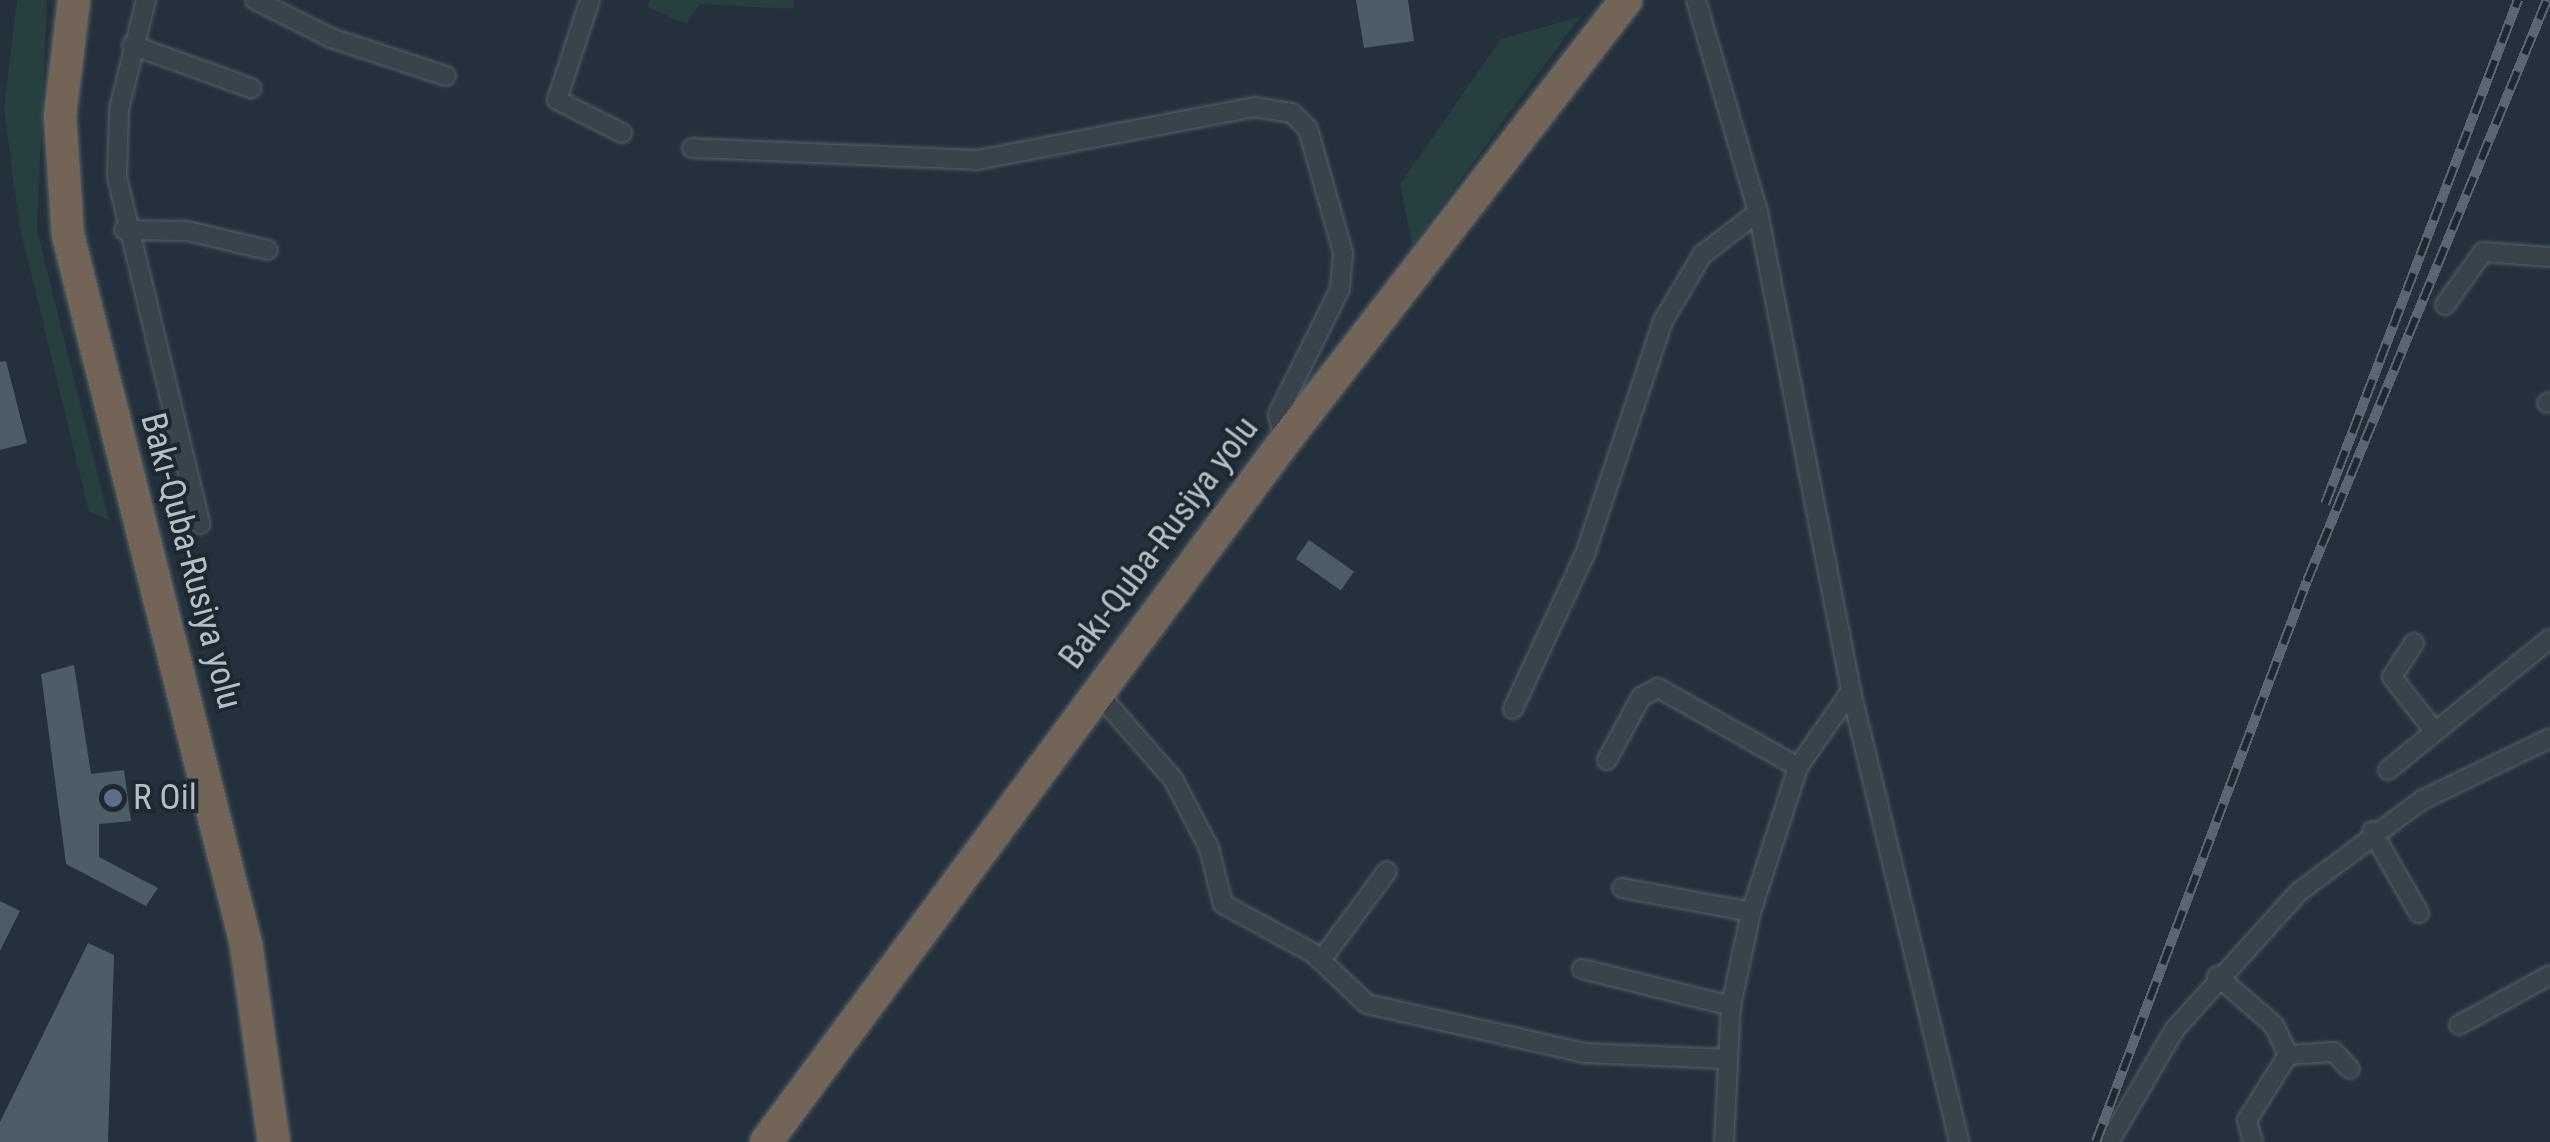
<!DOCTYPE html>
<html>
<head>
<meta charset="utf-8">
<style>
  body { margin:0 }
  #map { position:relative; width:2550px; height:1142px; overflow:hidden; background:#24313c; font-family:"Roboto Condensed",sans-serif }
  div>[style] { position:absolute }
  .green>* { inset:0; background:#273f3e }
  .building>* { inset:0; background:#4e5c67; transform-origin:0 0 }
  .roads { filter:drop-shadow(0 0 2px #56616a) drop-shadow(0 0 2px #56616a) }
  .street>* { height:18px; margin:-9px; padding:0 9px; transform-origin:9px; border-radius:9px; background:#38434c }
  .highway>* { height:32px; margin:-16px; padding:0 16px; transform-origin:16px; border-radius:16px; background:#726456 }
  .rail>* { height:10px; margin-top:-5px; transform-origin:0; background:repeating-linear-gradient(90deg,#1d2831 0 19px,#5a6773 0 38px); box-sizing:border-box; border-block:2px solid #5a6773 }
  .dots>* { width:28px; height:28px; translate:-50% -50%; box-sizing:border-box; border:5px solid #1d2831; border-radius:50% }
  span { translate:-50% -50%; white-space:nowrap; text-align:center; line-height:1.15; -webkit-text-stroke:8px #1d2831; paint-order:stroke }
  .street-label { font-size:35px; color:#b4bec7 }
  .poi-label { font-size:35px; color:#b4bec7 }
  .left { translate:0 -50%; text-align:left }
</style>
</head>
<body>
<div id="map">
  <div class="green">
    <i style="clip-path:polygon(17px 0,47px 0,37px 230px,109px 520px,89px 512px,19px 224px,4px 108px)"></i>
    <i style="clip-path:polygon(650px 0,794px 0,793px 9px,700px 4px,686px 24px,647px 7px)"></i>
    <i style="clip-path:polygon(1580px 17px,1412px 246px,1400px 184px,1501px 39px)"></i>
  </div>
  <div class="building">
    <i style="clip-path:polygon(1356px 0,1408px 0,1414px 41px,1364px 48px)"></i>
    <i style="clip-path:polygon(6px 361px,27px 443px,0 450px,0 362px)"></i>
    <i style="left:1309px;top:540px;width:55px;height:23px;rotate:35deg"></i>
    <i style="clip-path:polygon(74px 665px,91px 774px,124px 770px,131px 821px,99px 824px,99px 857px,158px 888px,146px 906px,66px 864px,41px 674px)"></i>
    <i style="clip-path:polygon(0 901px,20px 911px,0 951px)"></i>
    <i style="clip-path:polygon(88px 943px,114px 955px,108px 1142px,0 1142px,0 1122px)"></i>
  </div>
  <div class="roads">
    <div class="street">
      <i style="left:146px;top:0;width:112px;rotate:103.9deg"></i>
      <i style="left:119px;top:109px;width:68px;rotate:91.7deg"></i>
      <i style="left:117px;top:177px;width:357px;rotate:76.5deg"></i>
      <i style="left:255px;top:0;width:85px;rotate:26.6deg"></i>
      <i style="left:331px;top:38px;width:121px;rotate:18.3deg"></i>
      <i style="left:590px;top:0;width:105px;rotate:108.3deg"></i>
      <i style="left:557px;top:100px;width:73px;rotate:26.9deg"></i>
      <i style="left:1696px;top:0;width:221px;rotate:73.7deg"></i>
      <i style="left:1758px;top:212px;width:488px;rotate:79deg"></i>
      <i style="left:1851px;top:691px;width:464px;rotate:76.5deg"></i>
      <i style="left:132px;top:45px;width:127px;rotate:19.9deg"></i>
      <i style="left:692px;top:148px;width:285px;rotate:2.4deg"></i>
      <i style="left:977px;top:160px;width:282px;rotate:-10.8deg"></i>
      <i style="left:1254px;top:107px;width:38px;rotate:9deg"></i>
      <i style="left:1292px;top:113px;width:23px;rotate:45deg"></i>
      <i style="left:1308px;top:129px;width:129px;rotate:74.2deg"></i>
      <i style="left:1343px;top:253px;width:36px;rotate:95deg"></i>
      <i style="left:1340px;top:289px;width:140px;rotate:116.4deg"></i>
      <i style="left:1278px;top:414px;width:28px;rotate:77deg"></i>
      <i style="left:124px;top:230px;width:64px;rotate:0.9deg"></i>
      <i style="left:188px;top:231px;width:82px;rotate:13.4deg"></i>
      <i style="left:2445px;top:305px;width:65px;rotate:-54.4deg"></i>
      <i style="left:2483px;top:252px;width:67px;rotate:4.3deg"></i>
      <i style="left:2547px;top:403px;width:3px;rotate:-18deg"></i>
      <i style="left:2414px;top:643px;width:40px;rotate:122.9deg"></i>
      <i style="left:2392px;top:677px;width:63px;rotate:52deg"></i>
      <i style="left:1097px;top:692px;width:116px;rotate:48.9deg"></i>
      <i style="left:1173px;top:779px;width:78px;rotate:62.4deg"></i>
      <i style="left:1209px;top:848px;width:58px;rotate:76deg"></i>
      <i style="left:1223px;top:904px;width:102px;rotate:28.6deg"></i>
      <i style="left:1313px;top:953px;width:74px;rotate:43.4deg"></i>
      <i style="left:1367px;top:1004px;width:222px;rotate:12.7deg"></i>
      <i style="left:1584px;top:1053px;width:143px;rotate:2.4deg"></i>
      <i style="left:1513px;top:709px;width:171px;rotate:-65.1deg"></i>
      <i style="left:1585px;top:554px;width:246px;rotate:-71.5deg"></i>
      <i style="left:1663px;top:321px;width:77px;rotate:-59.4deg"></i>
      <i style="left:1702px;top:255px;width:71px;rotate:-37.5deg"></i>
      <i style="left:1607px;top:760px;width:72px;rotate:-61.6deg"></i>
      <i style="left:1641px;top:697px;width:19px;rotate:-28deg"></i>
      <i style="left:1658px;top:688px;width:161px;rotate:29.4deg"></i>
      <i style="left:2388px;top:770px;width:208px;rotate:-39deg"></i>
      <i style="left:2372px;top:831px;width:95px;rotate:60.2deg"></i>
      <i style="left:1622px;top:888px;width:131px;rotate:10.5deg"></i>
      <i style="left:1322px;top:959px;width:109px;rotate:-53.5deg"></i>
      <i style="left:1582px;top:969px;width:154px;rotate:13.9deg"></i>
      <i style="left:2217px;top:976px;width:75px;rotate:40.7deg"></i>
      <i style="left:2274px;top:1025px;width:33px;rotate:65deg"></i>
      <i style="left:2288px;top:1055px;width:77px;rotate:122.2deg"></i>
      <i style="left:2247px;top:1120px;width:23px;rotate:75deg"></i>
      <i style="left:2459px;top:1025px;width:104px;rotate:-28.8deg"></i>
      <i style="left:2288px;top:1055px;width:46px;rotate:-3.7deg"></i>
      <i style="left:2334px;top:1052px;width:23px;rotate:47deg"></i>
      <i style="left:1724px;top:1142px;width:136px;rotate:-87.1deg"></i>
      <i style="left:1731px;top:1006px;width:96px;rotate:-78deg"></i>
      <i style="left:1751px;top:912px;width:152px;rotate:-72deg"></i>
      <i style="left:1798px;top:767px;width:93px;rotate:-55.1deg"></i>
      <i style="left:2109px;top:1142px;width:131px;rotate:-59.7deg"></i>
      <i style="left:2175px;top:1029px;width:185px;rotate:-47.9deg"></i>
      <i style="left:2299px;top:892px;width:154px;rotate:-36.8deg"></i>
      <i style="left:2422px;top:800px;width:142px;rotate:-25.8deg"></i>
    </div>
    <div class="highway">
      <i style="left:74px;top:0;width:117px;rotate:96.9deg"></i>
      <i style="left:60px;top:116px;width:119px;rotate:86.2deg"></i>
      <i style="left:68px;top:235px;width:731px;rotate:75.91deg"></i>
      <i style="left:246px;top:944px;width:200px;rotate:82deg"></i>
      <i style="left:766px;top:1142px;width:871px;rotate:-53.5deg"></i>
      <i style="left:1284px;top:442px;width:559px;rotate:-52.27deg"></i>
    </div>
  </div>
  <div class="rail">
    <i style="left:2325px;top:504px;width:540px;rotate:-69.05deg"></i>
    <i style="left:2096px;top:1142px;width:599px;rotate:-69.39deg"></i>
    <i style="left:2307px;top:581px;width:629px;rotate:-67.56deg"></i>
  </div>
  <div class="dots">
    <i style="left:113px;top:798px;background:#5c6f8a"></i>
  </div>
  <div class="street-label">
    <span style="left:1159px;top:543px;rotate:-53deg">Bakı-Quba-Rusiya yolu</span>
    <span style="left:191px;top:561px;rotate:75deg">Bakı-Quba-Rusiya yolu</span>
  </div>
  <div class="poi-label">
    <span class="left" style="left:133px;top:798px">R Oil</span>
  </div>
</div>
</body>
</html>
